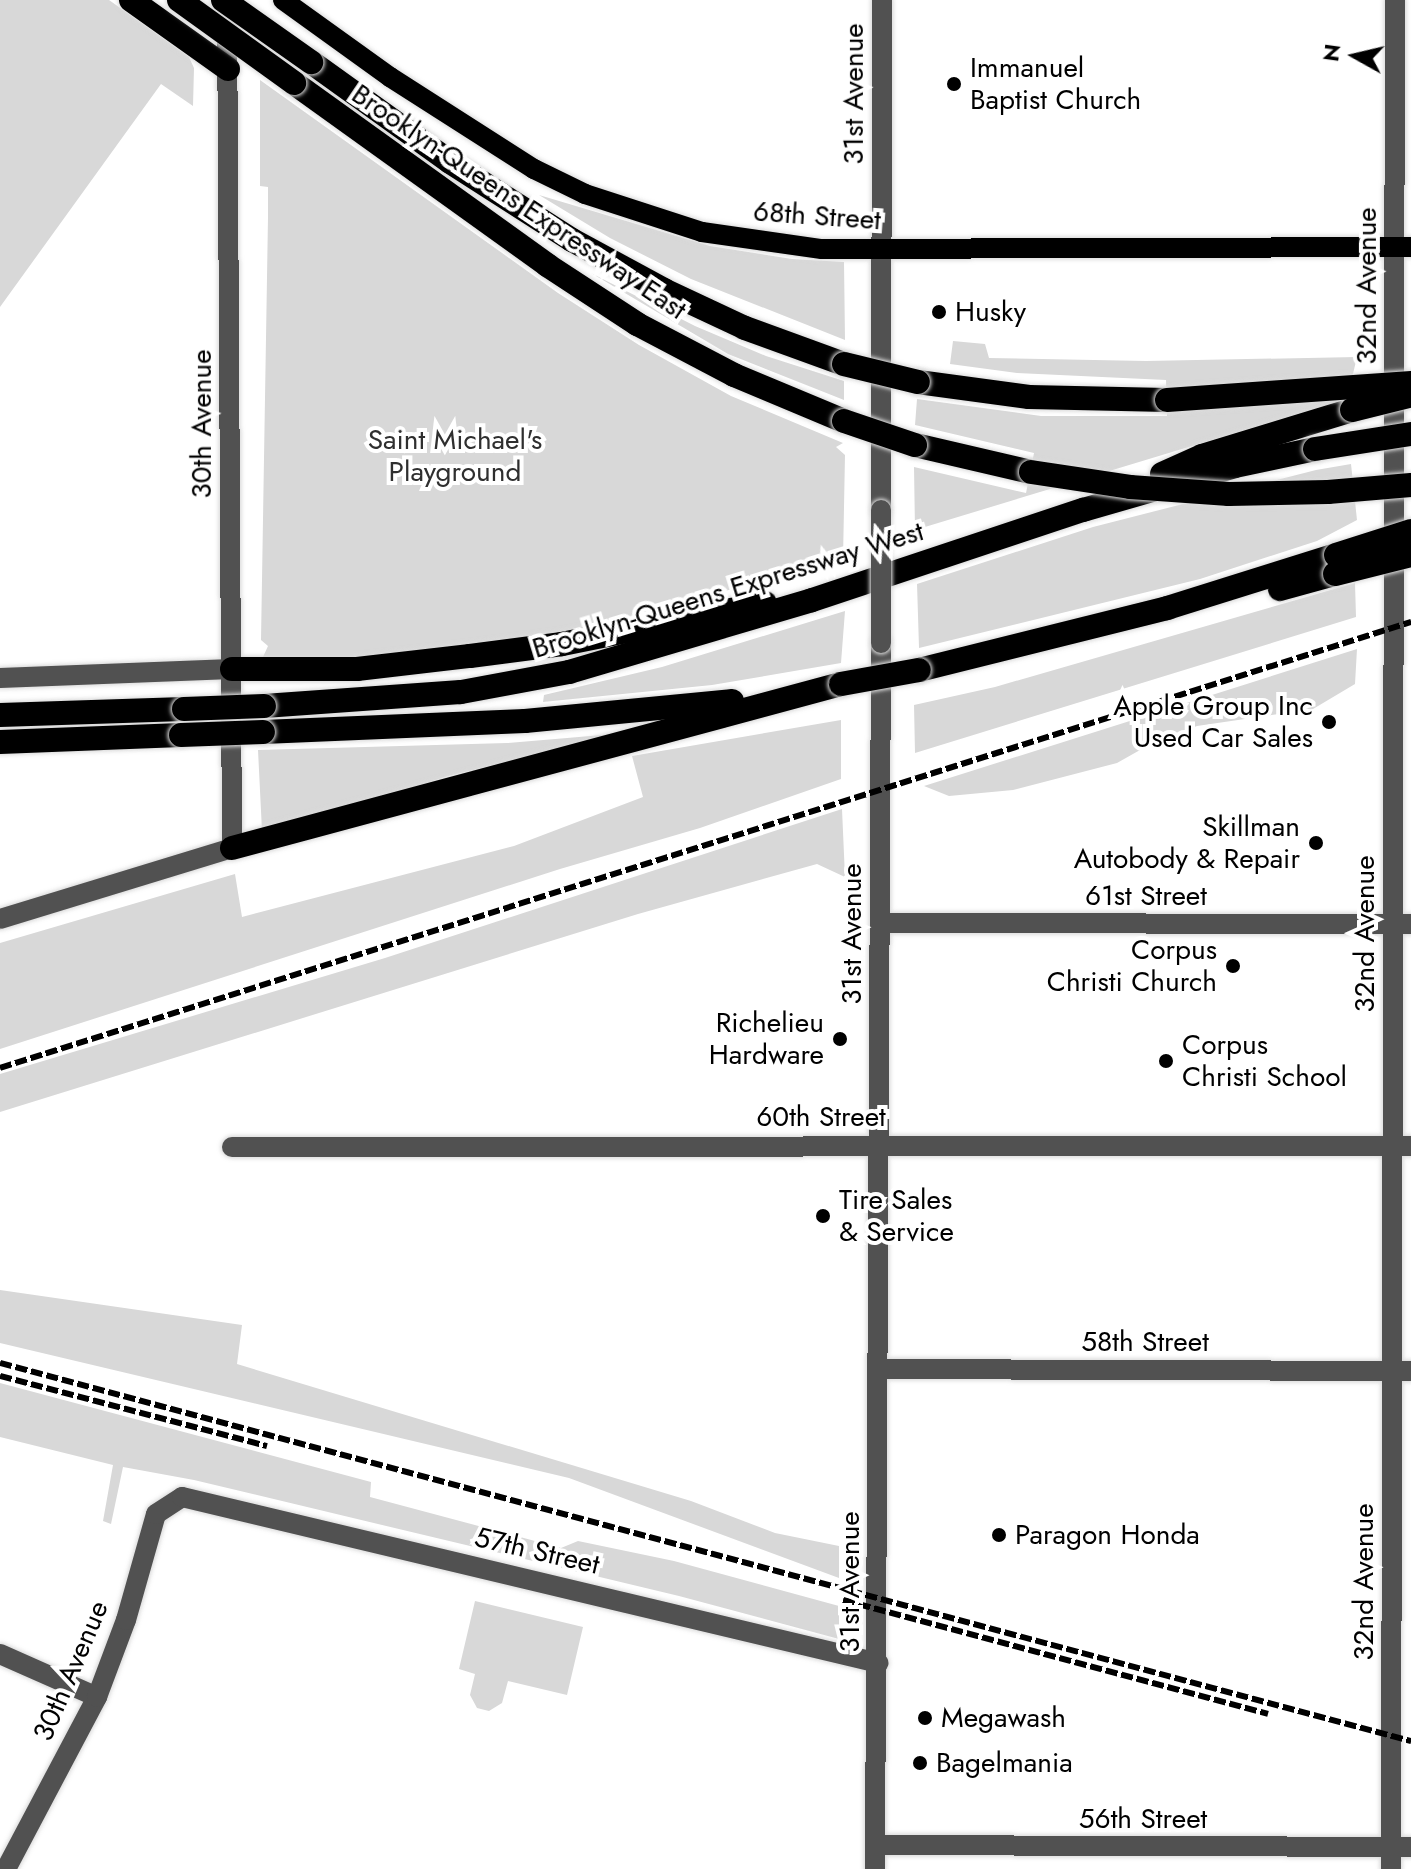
<!DOCTYPE html>
<html>
<head>
<meta charset="utf-8">
<style>
  body { margin:0 }
  #map { position:relative; width:1411px; height:1869px; overflow:hidden; background:#fff; font-family:Jost,sans-serif }
  div>[style] { position:absolute }
  .green>* { inset:0; background:#d8d8d8 }
  .roads { filter:drop-shadow(0 0 2px #dbdbdb) drop-shadow(0 0 2px #dbdbdb) }
  .minor>* { height:20px; margin:-10px; padding:0 10px; transform-origin:10px; border-radius:10px; background:#515151 }
  .major>* { height:20px; margin:-10px; padding:0 10px; transform-origin:10px; border-radius:10px; background:#000 }
  .highway>* { height:24px; margin:-12px; padding:0 12px; transform-origin:12px; border-radius:12px; background:#000 }
  .rail>* { height:6px; margin-top:-3px; transform-origin:0; background:repeating-linear-gradient(90deg,#000 0 12px,transparent 0 16px) }
  .bridges { filter:drop-shadow(0 0 2px #dbdbdb) drop-shadow(0 0 2px #dbdbdb) }
  .minor-bridge>* { height:20px; margin:-10px; padding:0 10px; transform-origin:10px; border-radius:10px; background:#515151 }
  .highway-bridge>* { height:24px; margin:-12px; padding:0 12px; transform-origin:12px; border-radius:12px; background:#000 }
  .dots>* { width:22px; height:22px; translate:-50% -50%; box-sizing:border-box; border:4px solid #fff; border-radius:50% }
  span { translate:-50% -50%; white-space:nowrap; text-align:center; line-height:1.15; -webkit-text-stroke:8px #fff; paint-order:stroke }
  .poi-label { font-size:28px; color:#000 }
  .left { translate:0 -50%; text-align:left }
  .right { translate:-100% -50%; text-align:right }
  .street-label { font-size:28px; color:#000 }
  .park-label { font-size:28px; color:#2f2f2f }
  .north { position:absolute; left:1315px; top:16px; width:80px; height:80px; -webkit-text-stroke:6px #fff; paint-order:stroke; rotate:278deg; font-size:22px; font-weight:700; line-height:32px; text-align:center; color:#000 }
  .north::after { content:''; display:block; margin:auto; width:28px; height:36px; background:#000; clip-path:polygon(50% 0,100% 100%,50% 72%,0 100%) }
</style>
</head>
<body>
<div id="map">
  <div class="green">
    <i style="clip-path:polygon(0 0,109px 0,189px 57px,194px 68px,193px 106px,161px 84px,0 307px)"></i>
    <i style="clip-path:polygon(260px 80px,558px 293px,639px 345px,731px 396px,843px 443px,836px 447px,845px 455px,843px 560px,577px 630px,368px 660px,263px 657px,268px 646px,261px 640px,268px 217px,268px 187px,260px 186px)"></i>
    <i style="clip-path:polygon(539px 195px,710px 246px,792px 259px,844px 262px,845px 340px,691px 279px,610px 238px)"></i>
    <i style="clip-path:polygon(591px 273px,695px 326px,766px 356px,844px 381px,844px 400px,728px 354px)"></i>
    <i style="clip-path:polygon(953px 341px,985px 344px,989px 358px,1146px 361px,1357px 357px,1347px 399px,915px 530px,914px 467px,1026px 493px,1034px 453px,915px 425px,917px 399px,1041px 416px,1167px 416px,1166px 380px,1017px 373px,950px 364px)"></i>
    <i style="clip-path:polygon(1351px 464px,1357px 520px,1317px 541px,1200px 579px,919px 648px,917px 584px,1093px 527px,1316px 470px)"></i>
    <i style="clip-path:polygon(1355px 583px,1356px 617px,915px 753px,914px 705px,995px 687px)"></i>
    <i style="clip-path:polygon(845px 611px,841px 663px,712px 685px,543px 702px,544px 695px,662px 667px)"></i>
    <i style="clip-path:polygon(1357px 649px,1355px 684px,1313px 709px,1197px 726px,1156px 741px,1117px 763px,1013px 790px,949px 796px,924px 786px)"></i>
    <i style="clip-path:polygon(841px 720px,841px 779px,700px 828px,560px 869px,0 1049px,0 943px,235px 874px,242px 917px,514px 846px,643px 797px,632px 756px)"></i>
    <i style="clip-path:polygon(626px 733px,448px 776px,277px 831px,262px 831px,258px 750px,507px 743px)"></i>
    <i style="clip-path:polygon(842px 809px,845px 877px,817px 864px,638px 914px,0 1112px,0 1074px,385px 958px)"></i>
    <i style="clip-path:polygon(0 1290px,242px 1325px,237px 1364px,691px 1501px,775px 1533px,839px 1546px,839px 1578px,569px 1478px,0 1343px)"></i>
    <i style="clip-path:polygon(0 1383px,371px 1482px,370px 1497px,561px 1548px,578px 1541px,674px 1561px,839px 1606px,839px 1639px,679px 1596px,194px 1480px,123px 1467px,111px 1524px,103px 1521px,113px 1465px,0 1437px)"></i>
    <i style="clip-path:polygon(475px 1601px,583px 1627px,567px 1695px,508px 1681px,502px 1703px,489px 1711px,477px 1708px,470px 1695px,475px 1674px,459px 1669px)"></i>
  </div>
  <div class="roads">
    <div class="minor">
      <i style="left:881px;top:510px;width:510px;rotate:-89.89deg"></i>
      <i style="left:0;top:678px;width:232px;rotate:-2.2deg"></i>
      <i style="left:0;top:919px;width:243px;rotate:-17deg"></i>
      <i style="left:232px;top:848px;width:848px;rotate:-90.34deg"></i>
      <i style="left:880px;top:923px;width:531px;rotate:0.11deg"></i>
      <i style="left:232px;top:1147px;width:1179px;rotate:-0.05deg"></i>
      <i style="left:879px;top:1369px;width:532px;rotate:0.22deg"></i>
      <i style="left:0;top:1654px;width:106px;rotate:23.9deg"></i>
      <i style="left:875px;top:1845px;width:536px;rotate:0.21deg"></i>
      <i style="left:6px;top:1869px;width:195px;rotate:-62.1deg"></i>
      <i style="left:97px;top:1697px;width:82px;rotate:-69.4deg"></i>
      <i style="left:126px;top:1620px;width:110px;rotate:-74.2deg"></i>
      <i style="left:156px;top:1514px;width:31px;rotate:-33deg"></i>
      <i style="left:182px;top:1497px;width:716px;rotate:13.41deg"></i>
      <i style="left:875px;top:1869px;width:1226px;rotate:-89.72deg"></i>
      <i style="left:1391px;top:1869px;width:1869px;rotate:-89.88deg"></i>
    </div>
    <div class="major">
      <i style="left:283px;top:0;width:132px;rotate:35.7deg"></i>
      <i style="left:390px;top:77px;width:171px;rotate:32.6deg"></i>
      <i style="left:534px;top:169px;width:57px;rotate:26.1deg"></i>
      <i style="left:585px;top:194px;width:123px;rotate:18deg"></i>
      <i style="left:702px;top:232px;width:121px;rotate:8.1deg"></i>
      <i style="left:822px;top:249px;width:589px;rotate:-0.19deg"></i>
    </div>
    <div class="highway">
      <i style="left:131px;top:0;width:119px;rotate:35.4deg"></i>
      <i style="left:311px;top:62px;width:171px;rotate:35.7deg"></i>
      <i style="left:450px;top:162px;width:145px;rotate:32.6deg"></i>
      <i style="left:572px;top:240px;width:105px;rotate:28.5deg"></i>
      <i style="left:664px;top:290px;width:89px;rotate:25.1deg"></i>
      <i style="left:745px;top:328px;width:105px;rotate:20deg"></i>
      <i style="left:294px;top:83px;width:312px;rotate:35.7deg"></i>
      <i style="left:547px;top:265px;width:108px;rotate:33.2deg"></i>
      <i style="left:637px;top:324px;width:110px;rotate:27.7deg"></i>
      <i style="left:734px;top:375px;width:119px;rotate:22.7deg"></i>
      <i style="left:918px;top:382px;width:112px;rotate:7.7deg"></i>
      <i style="left:1029px;top:397px;width:138px;rotate:1.2deg"></i>
      <i style="left:915px;top:445px;width:119px;rotate:13.1deg"></i>
      <i style="left:1162px;top:474px;width:44px;rotate:-24.2deg"></i>
      <i style="left:1202px;top:456px;width:157px;rotate:-17deg"></i>
      <i style="left:1280px;top:589px;width:57px;rotate:-15.3deg"></i>
      <i style="left:232px;top:669px;width:125px"></i>
      <i style="left:357px;top:669px;width:114px;rotate:-6.6deg"></i>
      <i style="left:470px;top:656px;width:93px;rotate:-7.4deg"></i>
      <i style="left:562px;top:644px;width:207px;rotate:-11.4deg"></i>
      <i style="left:919px;top:670px;width:256px;rotate:-14deg"></i>
      <i style="left:1167px;top:608px;width:177px;rotate:-17.4deg"></i>
      <i style="left:264px;top:706px;width:197px;rotate:-4.1deg"></i>
      <i style="left:461px;top:692px;width:110px;rotate:-10.5deg"></i>
      <i style="left:569px;top:672px;width:253px;rotate:-16.5deg"></i>
      <i style="left:812px;top:600px;width:286px;rotate:-18.4deg"></i>
      <i style="left:1083px;top:510px;width:158px;rotate:-16.1deg"></i>
      <i style="left:1235px;top:466px;width:82px;rotate:-12deg"></i>
      <i style="left:0;top:715px;width:184px;rotate:-1.9deg"></i>
      <i style="left:263px;top:732px;width:262px;rotate:-2.4deg"></i>
      <i style="left:525px;top:721px;width:208px;rotate:-5.5deg"></i>
      <i style="left:0;top:742px;width:181px;rotate:-2.2deg"></i>
      <i style="left:232px;top:848px;width:631px;rotate:-15.07deg"></i>
    </div>
  </div>
  <div class="rail">
    <i style="left:0;top:1068px;width:1480px;rotate:-17.54deg"></i>
    <i style="left:0;top:1363px;width:1461px;rotate:15deg"></i>
    <i style="left:0;top:1376px;width:276px;rotate:14.7deg"></i>
    <i style="left:843px;top:1600px;width:440px;rotate:15deg"></i>
  </div>
  <div class="bridges">
    <div class="minor-bridge">
      <i style="left:881px;top:643px;width:133px;rotate:-90deg"></i>
    </div>
    <div class="highway-bridge">
      <i style="left:179px;top:0;width:142px;rotate:35.8deg"></i>
      <i style="left:223px;top:0;width:108px;rotate:35.2deg"></i>
      <i style="left:844px;top:364px;width:76px;rotate:13.7deg"></i>
      <i style="left:1167px;top:400px;width:245px;rotate:-4deg"></i>
      <i style="left:1352px;top:410px;width:59px;rotate:-13.8deg"></i>
      <i style="left:844px;top:421px;width:75px;rotate:18.7deg"></i>
      <i style="left:1315px;top:449px;width:97px;rotate:-8.9deg"></i>
      <i style="left:1031px;top:472px;width:100px;rotate:8.6deg"></i>
      <i style="left:1130px;top:487px;width:99px;rotate:4deg"></i>
      <i style="left:1229px;top:494px;width:99px;rotate:-1.2deg"></i>
      <i style="left:1328px;top:492px;width:83px;rotate:-4.8deg"></i>
      <i style="left:1336px;top:555px;width:79px;rotate:-17.7deg"></i>
      <i style="left:1335px;top:574px;width:78px;rotate:-14deg"></i>
      <i style="left:841px;top:684px;width:79px;rotate:-10.2deg"></i>
      <i style="left:184px;top:709px;width:80px;rotate:-2.1deg"></i>
      <i style="left:181px;top:735px;width:82px;rotate:-2.1deg"></i>
    </div>
  </div>
  <div class="dots">
    <i style="left:954px;top:84px;background:#000"></i>
    <i style="left:939px;top:312px;background:#000"></i>
    <i style="left:1329px;top:722px;background:#000"></i>
    <i style="left:1316px;top:843px;background:#000"></i>
    <i style="left:1233px;top:966px;background:#000"></i>
    <i style="left:840px;top:1039px;background:#000"></i>
    <i style="left:1166px;top:1061px;background:#000"></i>
    <i style="left:823px;top:1216px;background:#000"></i>
    <i style="left:999px;top:1535px;background:#000"></i>
    <i style="left:925px;top:1718px;background:#000"></i>
    <i style="left:920px;top:1763px;background:#000"></i>
  </div>
  <div class="poi-label">
    <span class="left" style="left:970px;top:84px">Immanuel<br>Baptist Church</span>
    <span class="left" style="left:955px;top:312px">Husky</span>
    <span class="right" style="left:1313px;top:722px">Apple Group Inc<br>Used Car Sales</span>
    <span class="right" style="left:1300px;top:843px">Skillman<br>Autobody &amp; Repair</span>
    <span class="right" style="left:1217px;top:966px">Corpus<br>Christi Church</span>
    <span class="right" style="left:824px;top:1039px">Richelieu<br>Hardware</span>
    <span class="left" style="left:1182px;top:1061px">Corpus<br>Christi School</span>
    <span class="left" style="left:839px;top:1216px">Tire Sales<br>&amp; Service</span>
    <span class="left" style="left:1015px;top:1535px">Paragon Honda</span>
    <span class="left" style="left:941px;top:1718px">Megawash</span>
    <span class="left" style="left:936px;top:1763px">Bagelmania</span>
  </div>
  <div class="street-label">
    <span style="left:854px;top:94px;rotate:-90deg">31st Avenue</span>
    <span style="left:519px;top:202px;rotate:34deg">Brooklyn-Queens Expressway East</span>
    <span style="left:817px;top:216px;rotate:4deg">68th Street</span>
    <span style="left:1367px;top:286px;rotate:-90deg">32nd Avenue</span>
    <span style="left:202px;top:424px;rotate:-90deg">30th Avenue</span>
    <span style="left:728px;top:590px;rotate:-17deg">Brooklyn-Queens Expressway West</span>
    <span style="left:1146px;top:896px">61st Street</span>
    <span style="left:852px;top:934px;rotate:-90deg">31st Avenue</span>
    <span style="left:1365px;top:934px;rotate:-90deg">32nd Avenue</span>
    <span style="left:821px;top:1117px">60th Street</span>
    <span style="left:1145px;top:1342px">58th Street</span>
    <span style="left:537px;top:1551px;rotate:13deg">57th Street</span>
    <span style="left:850px;top:1582px;rotate:-90deg">31st Avenue</span>
    <span style="left:1364px;top:1582px;rotate:-90deg">32nd Avenue</span>
    <span style="left:71px;top:1671px;rotate:-67deg">30th Avenue</span>
    <span style="left:1143px;top:1819px">56th Street</span>
  </div>
  <div class="park-label">
    <span style="left:455px;top:456px">Saint Michael's<br>Playground</span>
  </div>
  <div class="north">N</div>
</div>
</body>
</html>
